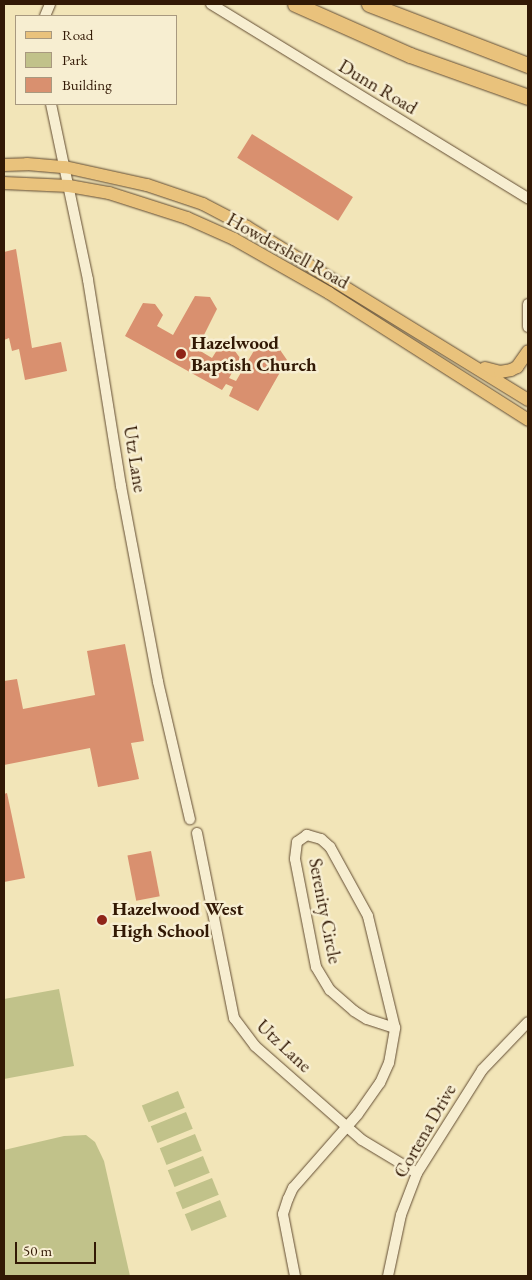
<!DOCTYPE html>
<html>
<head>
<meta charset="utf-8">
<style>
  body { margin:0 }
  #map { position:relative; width:532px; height:1280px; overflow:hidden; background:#f2e5b8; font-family:"EB Garamond",serif }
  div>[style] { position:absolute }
  .green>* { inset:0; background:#c1c28a; transform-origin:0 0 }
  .building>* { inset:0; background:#d9906f; transform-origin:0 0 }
  .roads { filter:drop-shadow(0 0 1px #624c32) drop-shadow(0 0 1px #624c32) }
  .minor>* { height:10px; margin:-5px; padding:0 5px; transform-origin:5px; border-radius:5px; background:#f7eed1 }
  .major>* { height:12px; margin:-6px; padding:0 6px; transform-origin:6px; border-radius:6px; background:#e9c27c }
  .highway>* { height:15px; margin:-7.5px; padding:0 7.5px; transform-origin:7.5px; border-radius:7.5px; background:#e9c27c }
  .dots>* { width:14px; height:14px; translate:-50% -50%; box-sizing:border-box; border:2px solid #f7eed1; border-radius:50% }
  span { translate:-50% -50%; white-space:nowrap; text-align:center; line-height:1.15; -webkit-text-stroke:5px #f7eed1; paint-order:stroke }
  .street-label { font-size:19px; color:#321905 }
  .poi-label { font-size:19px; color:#321905; font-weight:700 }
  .left { translate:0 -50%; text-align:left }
  .frame { position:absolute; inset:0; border:5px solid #321905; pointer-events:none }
  .legend { position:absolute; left:15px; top:15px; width:162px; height:90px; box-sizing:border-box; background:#f7eed1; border:1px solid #a8997f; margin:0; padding:6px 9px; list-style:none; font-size:15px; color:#321905 }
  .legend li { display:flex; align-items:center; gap:10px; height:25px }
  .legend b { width:25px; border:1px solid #a8997f }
  .scale { position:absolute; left:15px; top:1242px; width:81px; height:22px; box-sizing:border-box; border:2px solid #321905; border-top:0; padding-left:6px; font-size:15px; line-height:18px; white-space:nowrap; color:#321905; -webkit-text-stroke:4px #f7eed1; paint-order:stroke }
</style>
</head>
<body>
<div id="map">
  <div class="green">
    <i style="clip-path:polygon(59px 989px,74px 1066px,4px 1079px,4px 999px)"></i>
    <i style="left:178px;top:1091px;width:18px;height:39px;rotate:68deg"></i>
    <i style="left:186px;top:1112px;width:18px;height:38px;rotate:68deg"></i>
    <i style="left:195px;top:1134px;width:18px;height:38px;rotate:68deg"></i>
    <i style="clip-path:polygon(86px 1135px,95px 1142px,104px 1161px,130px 1276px,4px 1276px,4px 1150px,64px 1136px)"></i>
    <i style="left:203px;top:1156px;width:18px;height:38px;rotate:68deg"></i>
    <i style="left:212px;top:1178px;width:18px;height:39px;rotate:68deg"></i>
    <i style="left:220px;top:1200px;width:18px;height:38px;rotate:68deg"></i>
  </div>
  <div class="building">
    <i style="left:252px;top:134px;width:119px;height:28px;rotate:32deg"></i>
    <i style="clip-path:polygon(16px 249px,32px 348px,61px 342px,67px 371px,25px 380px,19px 349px,12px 351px,9px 338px,4px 340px,4px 252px)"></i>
    <i style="clip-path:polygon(195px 296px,210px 297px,217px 309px,197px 349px,212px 358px,219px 347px,232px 347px,240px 358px,229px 378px,236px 381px,258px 344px,276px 344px,287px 360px,258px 411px,229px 396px,233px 387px,226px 384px,222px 390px,125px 336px,143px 303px,155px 304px,163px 315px,157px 326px,173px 335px)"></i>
    <i style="clip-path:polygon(125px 644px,144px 741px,131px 743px,139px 779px,98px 787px,90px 748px,4px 765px,4px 681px,17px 679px,23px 709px,95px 695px,87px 651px)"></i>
    <i style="clip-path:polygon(7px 793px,25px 878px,4px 882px,4px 794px)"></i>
    <i style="left:151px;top:851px;width:46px;height:24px;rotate:79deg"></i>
  </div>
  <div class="roads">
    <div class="minor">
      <i style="left:211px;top:4px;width:372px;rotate:31.5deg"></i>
      <i style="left:45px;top:16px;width:13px;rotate:-67deg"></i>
      <i style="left:51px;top:104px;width:180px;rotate:78.1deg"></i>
      <i style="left:88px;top:280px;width:209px;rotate:80.9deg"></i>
      <i style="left:121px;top:486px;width:199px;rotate:79.3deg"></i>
      <i style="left:158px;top:682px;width:141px;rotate:76.9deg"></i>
      <i style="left:528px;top:304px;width:23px;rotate:90deg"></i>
      <i style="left:197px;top:833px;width:189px;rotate:78.7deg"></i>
      <i style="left:234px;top:1018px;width:35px;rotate:53deg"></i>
      <i style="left:255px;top:1046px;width:142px;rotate:41.3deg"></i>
      <i style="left:362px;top:1140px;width:64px;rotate:31deg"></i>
      <i style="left:295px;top:1276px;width:63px;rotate:-101deg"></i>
      <i style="left:283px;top:1214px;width:16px;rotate:-72deg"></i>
      <i style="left:288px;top:1199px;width:12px;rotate:-66deg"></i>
      <i style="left:293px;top:1188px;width:98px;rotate:-48.7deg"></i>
      <i style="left:358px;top:1114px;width:38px;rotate:-55deg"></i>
      <i style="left:380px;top:1083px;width:22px;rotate:-66deg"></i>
      <i style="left:389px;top:1063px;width:36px;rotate:-80deg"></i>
      <i style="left:395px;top:1028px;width:115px;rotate:-103.6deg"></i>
      <i style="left:368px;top:916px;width:79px;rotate:-118.8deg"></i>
      <i style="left:330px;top:847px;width:12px;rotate:-138deg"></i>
      <i style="left:321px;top:839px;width:15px;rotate:-164deg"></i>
      <i style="left:307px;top:835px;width:12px;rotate:145deg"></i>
      <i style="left:297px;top:842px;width:17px;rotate:97deg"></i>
      <i style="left:295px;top:859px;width:110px;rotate:79deg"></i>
      <i style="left:316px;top:967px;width:27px;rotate:59deg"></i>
      <i style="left:330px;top:990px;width:32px;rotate:41deg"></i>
      <i style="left:354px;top:1011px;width:15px;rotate:32deg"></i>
      <i style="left:367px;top:1019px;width:29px;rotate:18deg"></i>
      <i style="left:388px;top:1276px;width:62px;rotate:-78deg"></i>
      <i style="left:401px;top:1215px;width:45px;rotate:-69.1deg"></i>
      <i style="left:417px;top:1173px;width:122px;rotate:-57.7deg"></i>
      <i style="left:482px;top:1070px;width:66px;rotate:-46.2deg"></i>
    </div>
    <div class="major">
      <i style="left:4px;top:165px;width:23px;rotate:-2deg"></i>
      <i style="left:27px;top:164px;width:38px;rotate:5deg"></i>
      <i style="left:65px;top:167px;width:84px;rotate:12.4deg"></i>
      <i style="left:147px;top:185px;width:59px;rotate:18.7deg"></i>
      <i style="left:203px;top:204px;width:50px;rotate:27.6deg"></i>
      <i style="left:247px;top:227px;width:330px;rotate:31.6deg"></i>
      <i style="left:4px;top:183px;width:65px;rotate:2.6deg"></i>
      <i style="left:69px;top:186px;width:41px;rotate:9.9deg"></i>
      <i style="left:109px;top:193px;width:82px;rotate:17.8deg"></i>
      <i style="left:187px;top:218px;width:51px;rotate:24.1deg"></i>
      <i style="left:234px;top:239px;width:109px;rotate:29.6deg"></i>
      <i style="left:329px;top:293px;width:236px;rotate:32.5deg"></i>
      <i style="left:485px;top:368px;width:16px;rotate:15deg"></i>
      <i style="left:500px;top:372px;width:11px;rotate:-10deg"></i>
      <i style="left:511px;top:370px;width:7px;rotate:-27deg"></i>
      <i style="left:517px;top:367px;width:19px;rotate:-55deg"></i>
    </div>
    <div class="highway">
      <i style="left:295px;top:4px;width:126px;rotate:23.9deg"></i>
      <i style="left:410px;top:55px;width:125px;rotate:19.6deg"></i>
      <i style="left:369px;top:4px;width:170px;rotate:21deg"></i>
    </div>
  </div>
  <div class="dots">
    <i style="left:181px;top:354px;background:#8f2418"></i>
    <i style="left:102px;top:920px;background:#8f2418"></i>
  </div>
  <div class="street-label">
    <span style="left:378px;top:87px;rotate:31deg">Dunn Road</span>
    <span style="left:288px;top:251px;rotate:29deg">Howdershell Road</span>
    <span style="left:135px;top:459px;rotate:81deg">Utz Lane</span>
    <span style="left:325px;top:911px;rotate:79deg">Serenity Circle</span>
    <span style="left:284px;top:1046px;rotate:43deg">Utz Lane</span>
    <span style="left:425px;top:1131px;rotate:-60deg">Cortena Drive</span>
  </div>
  <div class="poi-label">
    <span class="left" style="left:191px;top:354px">Hazelwood<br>Baptish Church</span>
    <span class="left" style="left:112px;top:920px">Hazelwood West<br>High School</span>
  </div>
  <div class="frame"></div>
  <ul class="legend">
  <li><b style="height:6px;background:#e9c27c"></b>Road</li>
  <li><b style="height:14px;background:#c1c28a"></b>Park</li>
  <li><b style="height:14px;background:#d9906f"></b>Building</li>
  </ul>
  <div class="scale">50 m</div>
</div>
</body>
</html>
